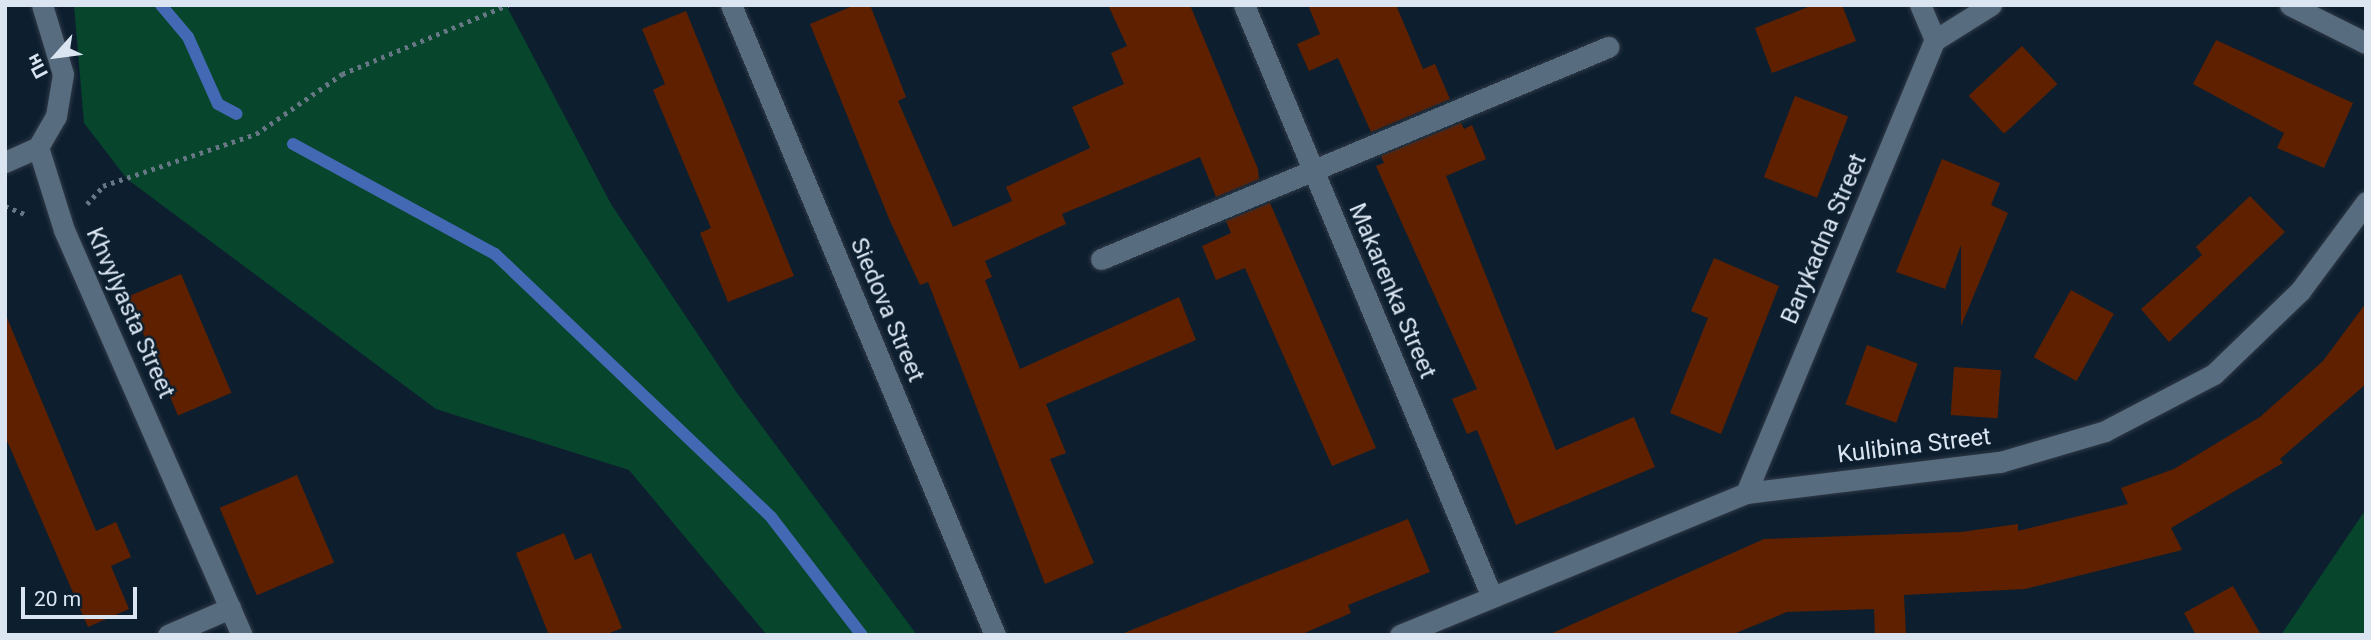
<!DOCTYPE html>
<html>
<head>
<meta charset="utf-8">
<style>
  body { margin:0 }
  #map { position:relative; width:2371px; height:640px; overflow:hidden; background:#0d1f2f; font-family:Roboto,sans-serif }
  div>[style] { position:absolute }
  .green>* { inset:0; background:#07452c }
  .stream>* { height:12px; margin:-6px; padding:0 6px; transform-origin:6px; border-radius:6px; background:#4369b4 }
  .building>* { inset:0; background:#5f2000; transform-origin:0 0 }
  .path>* { height:4.5px; margin-top:-2.25px; transform-origin:0; background:repeating-linear-gradient(90deg,#687785 0 3.5px,transparent 0 8.5px) }
  .roads { filter:drop-shadow(0 0 2px #303946) drop-shadow(0 0 2px #303946) }
  .minor>* { height:21px; margin:-10.5px; padding:0 10.5px; transform-origin:10.5px; border-radius:10.5px; background:#576c7f }
  span { translate:-50% -50%; white-space:nowrap; text-align:center; line-height:1.15; -webkit-text-stroke:5px #0d1f2f; paint-order:stroke }
  .street-label { font-size:24px; color:#dae5f1 }
  .frame { position:absolute; inset:0; border:7px solid #dae5f1; pointer-events:none }
  .north { position:absolute; left:21px; top:21px; width:70px; height:70px; -webkit-text-stroke:5px #0d1f2f; paint-order:stroke; rotate:242deg; font-size:19px; font-weight:700; line-height:28px; text-align:center; color:#dae5f1 }
  .north::after { content:''; display:block; margin:auto; width:24px; height:32px; background:#dae5f1; clip-path:polygon(50% 0,100% 100%,50% 72%,0 100%) }
  .scale { position:absolute; left:21px; top:587px; width:116px; height:32px; box-sizing:border-box; border:4px solid #dae5f1; border-top:0; padding-left:9px; font-size:21px; line-height:24px; white-space:nowrap; color:#dae5f1; -webkit-text-stroke:5px #0d1f2f; paint-order:stroke }
</style>
</head>
<body>
<div id="map">
  <div class="green">
    <i style="clip-path:polygon(74px 5px,506px 5px,611px 204px,737px 393px,917px 635px,767px 635px,629px 470px,436px 409px,127px 179px,84px 123px)"></i>
    <i style="clip-path:polygon(2366px 509px,2366px 635px,2281px 635px)"></i>
  </div>
  <div class="stream">
    <i style="left:161px;top:5px;width:42px;rotate:49.8deg"></i>
    <i style="left:188px;top:37px;width:73px;rotate:65.9deg"></i>
    <i style="left:218px;top:104px;width:21px;rotate:28deg"></i>
    <i style="left:293px;top:144px;width:230px;rotate:28.6deg"></i>
    <i style="left:495px;top:254px;width:381px;rotate:43.6deg"></i>
    <i style="left:771px;top:517px;width:149px;rotate:52.4deg"></i>
  </div>
  <div class="building">
    <i style="clip-path:polygon(855px 5px,870px 5px,906px 97px,898px 101px,953px 227px,1012px 201px,1006px 187px,1090px 148px,1072px 107px,1124px 84px,1111px 53px,1127px 46px,1108px 5px,1190px 5px,1258px 169px,1259px 179px,1216px 197px,1200px 157px,1062px 214px,1066px 224px,985px 261px,992px 277px,985px 280px,1020px 369px,1179px 297px,1196px 340px,1046px 404px,1066px 453px,1050px 459px,1094px 563px,1045px 584px,928px 282px,920px 285px,890px 221px,810px 24px)"></i>
    <i style="clip-path:polygon(1308px 5px,1396px 5px,1423px 69px,1435px 64px,1450px 99px,1371px 132px,1338px 58px,1309px 71px,1297px 44px,1320px 34px)"></i>
    <i style="clip-path:polygon(1813px 5px,1842px 5px,1856px 41px,1772px 73px,1755px 28px)"></i>
    <i style="clip-path:polygon(686px 11px,794px 276px,728px 302px,700px 233px,711px 228px,653px 90px,665px 84px,642px 29px)"></i>
    <i style="clip-path:polygon(2216px 40px,2353px 103px,2324px 168px,2277px 148px,2284px 133px,2193px 84px)"></i>
    <i style="left:2022px;top:46px;width:52px;height:73px;rotate:47deg"></i>
    <i style="left:1795px;top:96px;width:57px;height:87px;rotate:21deg"></i>
    <i style="clip-path:polygon(1461px 123px,1464px 129px,1472px 125px,1486px 159px,1446px 176px,1556px 450px,1634px 417px,1655px 467px,1516px 525px,1477px 430px,1467px 434px,1452px 399px,1477px 389px,1376px 166px,1384px 163px,1381px 156px)"></i>
    <i style="clip-path:polygon(1942px 159px,2000px 183px,1991px 205px,2008px 213px,1961px 326px,1961px 245px,1945px 289px,1896px 272px)"></i>
    <i style="clip-path:polygon(2250px 196px,2285px 232px,2169px 342px,2141px 309px,2202px 255px,2196px 247px)"></i>
    <i style="clip-path:polygon(1270px 203px,1376px 448px,1332px 466px,1245px 268px,1216px 280px,1202px 246px,1231px 233px,1226px 221px)"></i>
    <i style="clip-path:polygon(1714px 258px,1779px 286px,1721px 434px,1670px 413px,1708px 318px,1691px 311px)"></i>
    <i style="left:181px;top:274px;width:129px;height:58px;rotate:67deg"></i>
    <i style="left:2071px;top:290px;width:49px;height:77px;rotate:29deg"></i>
    <i style="clip-path:polygon(2366px 303px,2366px 384px,2280px 459px,2283px 463px,2171px 528px,2182px 550px,2025px 589px,1904px 595px,1906px 635px,1875px 635px,1874px 609px,1787px 612px,1731px 635px,1548px 635px,1764px 539px,1961px 532px,2018px 524px,2018px 531px,2128px 504px,2121px 488px,2174px 469px,2260px 417px,2323px 361px)"></i>
    <i style="clip-path:polygon(5px 313px,96px 531px,116px 522px,131px 557px,111px 566px,129px 609px,88px 627px,5px 436px)"></i>
    <i style="left:1867px;top:345px;width:54px;height:63px;rotate:20deg"></i>
    <i style="left:1954px;top:367px;width:47px;height:48px;rotate:4deg"></i>
    <i style="left:297px;top:475px;width:95px;height:84px;rotate:67deg"></i>
    <i style="clip-path:polygon(1408px 519px,1430px 572px,1348px 605px,1351px 613px,1300px 635px,1119px 635px)"></i>
    <i style="clip-path:polygon(564px 533px,575px 560px,591px 553px,622px 628px,605px 635px,549px 635px,516px 553px)"></i>
    <i style="clip-path:polygon(2233px 586px,2261px 635px,2196px 635px,2184px 613px)"></i>
  </div>
  <div class="path">
    <i style="left:87px;top:204px;width:24px;rotate:-48deg"></i>
    <i style="left:103px;top:186px;width:162px;rotate:-18.8deg"></i>
    <i style="left:256px;top:134px;width:105px;rotate:-34.9deg"></i>
    <i style="left:342px;top:74px;width:180px;rotate:-22.6deg"></i>
    <i style="left:5px;top:206px;width:24px;rotate:22deg"></i>
  </div>
  <div class="roads">
    <div class="minor">
      <i style="left:42px;top:5px;width:72px;rotate:73.1deg"></i>
      <i style="left:63px;top:74px;width:43px;rotate:99.5deg"></i>
      <i style="left:56px;top:116px;width:36px;rotate:120deg"></i>
      <i style="left:38px;top:147px;width:87px;rotate:72.6deg"></i>
      <i style="left:64px;top:230px;width:442px;rotate:66.3deg"></i>
      <i style="left:731px;top:5px;width:683px;rotate:67.26deg"></i>
      <i style="left:1244px;top:5px;width:642px;rotate:67.27deg"></i>
      <i style="left:2290px;top:5px;width:85px;rotate:26.6deg"></i>
      <i style="left:1935px;top:40px;width:66px;rotate:-32deg"></i>
      <i style="left:5px;top:162px;width:36px;rotate:-24deg"></i>
      <i style="left:1101px;top:259px;width:550px;rotate:-22.69deg"></i>
      <i style="left:1746px;top:493px;width:491px;rotate:-67.4deg"></i>
      <i style="left:1935px;top:40px;width:38px;rotate:-113deg"></i>
      <i style="left:168px;top:635px;width:68px;rotate:-23.5deg"></i>
      <i style="left:1400px;top:635px;width:374px;rotate:-22.3deg"></i>
      <i style="left:1746px;top:493px;width:256px;rotate:-7deg"></i>
      <i style="left:2000px;top:462px;width:109px;rotate:-16.4deg"></i>
      <i style="left:2105px;top:431px;width:123px;rotate:-27.6deg"></i>
      <i style="left:2214px;top:374px;width:120px;rotate:-44deg"></i>
      <i style="left:2300px;top:291px;width:111px;rotate:-53.4deg"></i>
    </div>
  </div>
  <div class="street-label">
    <span style="left:1824px;top:239px;rotate:-67deg">Barykadna Street</span>
    <span style="left:1392px;top:291px;rotate:67deg">Makarenka Street</span>
    <span style="left:887px;top:310px;rotate:67deg">Siedova Street</span>
    <span style="left:130px;top:313px;rotate:66deg">Khvylyasta Street</span>
    <span style="left:1914px;top:446px;rotate:-7deg">Kulibina Street</span>
  </div>
  <div class="frame"></div>
  <div class="north">Пн</div>
  <div class="scale">20 m</div>
</div>
</body>
</html>
